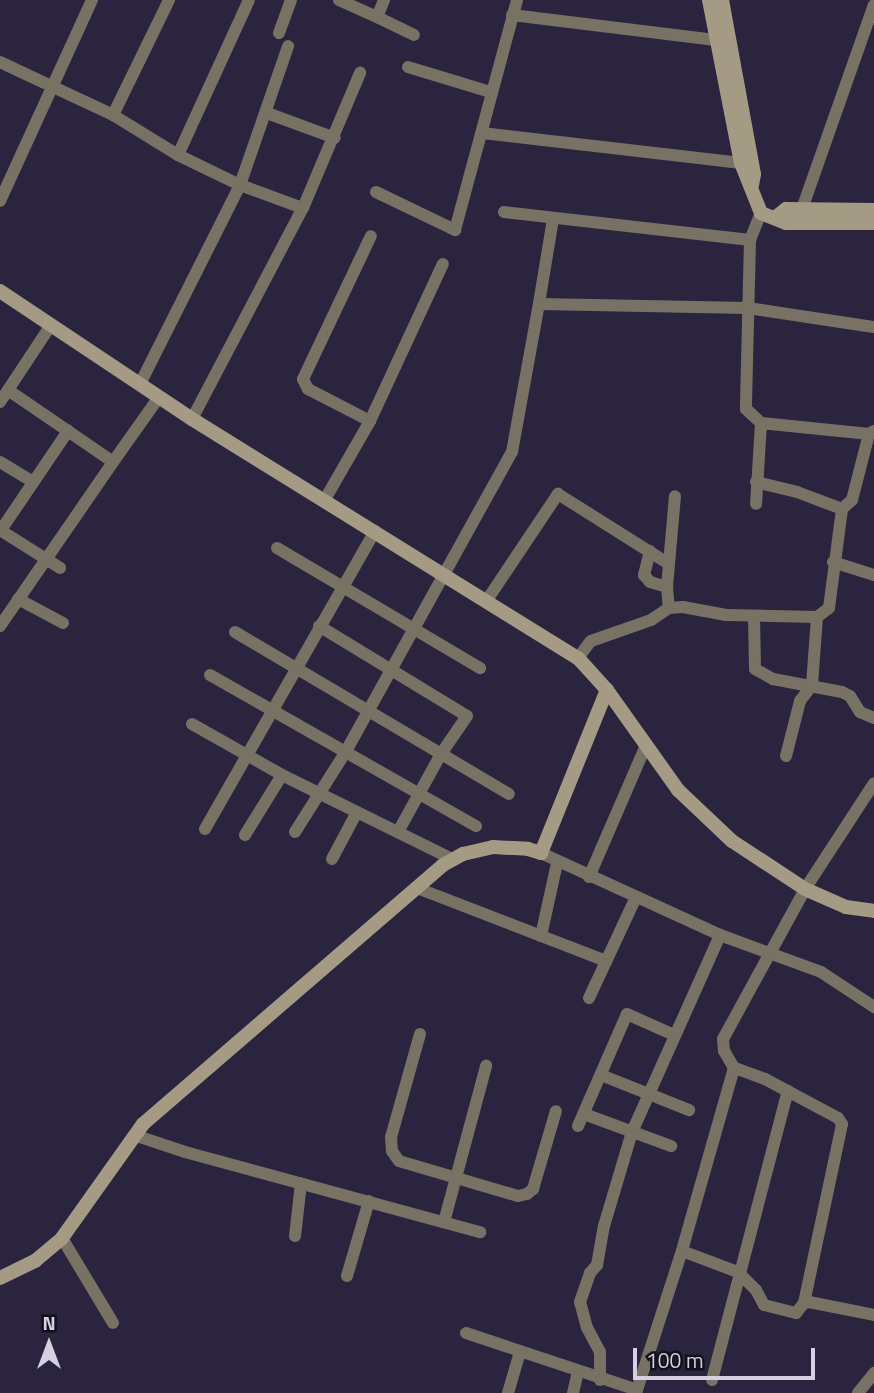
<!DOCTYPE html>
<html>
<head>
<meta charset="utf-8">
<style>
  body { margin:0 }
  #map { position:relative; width:874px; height:1393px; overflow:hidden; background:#2b243f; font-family:"Titillium Web",sans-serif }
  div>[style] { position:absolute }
  .street>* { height:12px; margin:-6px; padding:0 6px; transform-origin:6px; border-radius:6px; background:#787264 }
  .secondary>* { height:14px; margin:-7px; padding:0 7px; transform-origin:7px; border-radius:7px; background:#a59b85 }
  span { translate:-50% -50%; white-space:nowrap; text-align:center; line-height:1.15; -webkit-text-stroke:7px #13101c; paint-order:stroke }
  .north { position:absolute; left:14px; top:1309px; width:70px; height:70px; -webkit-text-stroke:5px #13101c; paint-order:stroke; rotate:0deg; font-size:19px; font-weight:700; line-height:28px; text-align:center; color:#d5d1e3 }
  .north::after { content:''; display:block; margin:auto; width:24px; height:32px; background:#d5d1e3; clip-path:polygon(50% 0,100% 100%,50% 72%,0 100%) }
  .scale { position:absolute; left:633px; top:1348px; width:182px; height:32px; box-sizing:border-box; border:4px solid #d5d1e3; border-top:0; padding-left:9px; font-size:21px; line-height:24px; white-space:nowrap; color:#d5d1e3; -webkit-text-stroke:5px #13101c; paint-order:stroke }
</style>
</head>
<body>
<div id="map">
  <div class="street">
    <i style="left:339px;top:0;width:42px;rotate:24.1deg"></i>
    <i style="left:384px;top:0;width:18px;rotate:112deg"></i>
    <i style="left:377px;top:17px;width:41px;rotate:25.9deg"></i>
    <i style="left:512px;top:15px;width:207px;rotate:7deg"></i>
    <i style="left:279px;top:33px;width:35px;rotate:-70deg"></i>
    <i style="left:0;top:62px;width:125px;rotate:25.1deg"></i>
    <i style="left:113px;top:115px;width:76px;rotate:31.6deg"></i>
    <i style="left:178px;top:155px;width:69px;rotate:25.8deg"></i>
    <i style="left:240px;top:185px;width:67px;rotate:20.1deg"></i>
    <i style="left:408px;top:67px;width:87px;rotate:16.8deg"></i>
    <i style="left:267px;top:113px;width:72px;rotate:20.2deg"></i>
    <i style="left:113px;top:115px;width:128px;rotate:-64deg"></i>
    <i style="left:482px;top:133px;width:261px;rotate:6.6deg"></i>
    <i style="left:178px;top:155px;width:170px;rotate:-65.4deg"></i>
    <i style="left:376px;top:192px;width:88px;rotate:25.7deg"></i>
    <i style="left:455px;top:230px;width:238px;rotate:-74.9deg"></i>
    <i style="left:0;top:201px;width:221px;rotate:-65.4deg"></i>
    <i style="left:802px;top:209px;width:216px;rotate:-70.6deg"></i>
    <i style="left:504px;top:212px;width:248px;rotate:6.5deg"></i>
    <i style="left:750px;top:240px;width:29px;rotate:-68deg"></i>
    <i style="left:553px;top:219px;width:86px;rotate:99.4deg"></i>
    <i style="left:539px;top:304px;width:209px;rotate:1.1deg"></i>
    <i style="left:748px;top:308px;width:127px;rotate:8.6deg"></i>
    <i style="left:750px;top:240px;width:169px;rotate:91.4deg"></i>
    <i style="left:746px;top:409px;width:21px;rotate:43deg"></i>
    <i style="left:761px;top:423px;width:81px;rotate:93.5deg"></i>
    <i style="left:140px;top:384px;width:223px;rotate:-63.3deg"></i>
    <i style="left:240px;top:185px;width:147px;rotate:-70.9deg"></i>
    <i style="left:8px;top:390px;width:127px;rotate:34.4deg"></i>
    <i style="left:113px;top:462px;width:80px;rotate:-54.7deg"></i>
    <i style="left:0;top:402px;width:92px;rotate:-56.5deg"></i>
    <i style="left:192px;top:419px;width:238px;rotate:-62.3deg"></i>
    <i style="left:303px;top:208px;width:147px;rotate:-67.1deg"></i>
    <i style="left:370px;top:421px;width:70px;rotate:-152.7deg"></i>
    <i style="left:308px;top:389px;width:11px;rotate:-117deg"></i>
    <i style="left:303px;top:379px;width:158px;rotate:-64.6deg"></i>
    <i style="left:761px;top:423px;width:109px;rotate:5.8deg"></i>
    <i style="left:0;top:462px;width:39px;rotate:31deg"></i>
    <i style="left:756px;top:482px;width:42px;rotate:13.7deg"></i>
    <i style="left:797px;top:492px;width:48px;rotate:20.7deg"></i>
    <i style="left:324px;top:501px;width:92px;rotate:-60.1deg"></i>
    <i style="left:370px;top:421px;width:173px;rotate:-65.1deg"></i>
    <i style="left:0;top:530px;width:71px;rotate:32.3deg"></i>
    <i style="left:1px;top:530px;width:120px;rotate:-55.9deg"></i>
    <i style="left:277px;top:548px;width:236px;rotate:30.6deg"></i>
    <i style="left:650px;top:551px;width:25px;rotate:104deg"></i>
    <i style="left:644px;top:575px;width:9px;rotate:49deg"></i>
    <i style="left:650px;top:582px;width:18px;rotate:16deg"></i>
    <i style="left:667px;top:587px;width:21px;rotate:85deg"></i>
    <i style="left:833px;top:562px;width:43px;rotate:17.6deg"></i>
    <i style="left:667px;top:587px;width:91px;rotate:-85deg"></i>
    <i style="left:18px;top:599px;width:51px;rotate:28.1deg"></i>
    <i style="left:487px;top:600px;width:128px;rotate:-56.2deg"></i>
    <i style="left:558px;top:494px;width:131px;rotate:32.2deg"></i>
    <i style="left:754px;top:616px;width:53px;rotate:88.9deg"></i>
    <i style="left:755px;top:669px;width:21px;rotate:29deg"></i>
    <i style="left:773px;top:679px;width:70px;rotate:10.7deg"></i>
    <i style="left:842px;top:692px;width:9px;rotate:27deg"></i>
    <i style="left:850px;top:696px;width:19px;rotate:58deg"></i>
    <i style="left:860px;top:712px;width:15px;rotate:23deg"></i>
    <i style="left:0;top:626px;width:199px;rotate:-55.4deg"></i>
    <i style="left:319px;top:626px;width:173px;rotate:31.3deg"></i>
    <i style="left:467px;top:716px;width:46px;rotate:124.4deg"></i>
    <i style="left:441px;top:754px;width:89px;rotate:118.9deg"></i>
    <i style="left:235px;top:632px;width:318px;rotate:30.6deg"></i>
    <i style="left:578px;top:658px;width:21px;rotate:-53deg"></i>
    <i style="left:591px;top:641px;width:64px;rotate:-19.3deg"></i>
    <i style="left:651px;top:620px;width:22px;rotate:-34deg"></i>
    <i style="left:669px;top:608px;width:14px;rotate:-4deg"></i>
    <i style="left:683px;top:607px;width:44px;rotate:10.5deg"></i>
    <i style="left:726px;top:615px;width:91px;rotate:1.3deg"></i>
    <i style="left:817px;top:617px;width:15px;rotate:-37deg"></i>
    <i style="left:829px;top:608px;width:100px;rotate:-82.5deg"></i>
    <i style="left:842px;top:509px;width:13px;rotate:-42deg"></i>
    <i style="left:852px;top:500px;width:68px;rotate:-75.6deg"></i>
    <i style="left:869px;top:434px;width:6px;rotate:-31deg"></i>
    <i style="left:210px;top:675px;width:306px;rotate:29.6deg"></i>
    <i style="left:192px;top:724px;width:103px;rotate:29.5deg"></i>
    <i style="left:282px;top:775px;width:190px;rotate:26.3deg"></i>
    <i style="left:786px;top:756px;width:57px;rotate:-75.7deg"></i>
    <i style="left:800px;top:701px;width:20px;rotate:-53deg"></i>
    <i style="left:812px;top:685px;width:68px;rotate:-85.8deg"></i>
    <i style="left:205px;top:829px;width:343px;rotate:-60.3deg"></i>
    <i style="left:295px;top:832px;width:93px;rotate:-57.7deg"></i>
    <i style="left:345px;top:753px;width:344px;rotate:-61deg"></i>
    <i style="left:512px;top:452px;width:150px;rotate:-79.7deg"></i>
    <i style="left:245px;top:835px;width:70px;rotate:-58.3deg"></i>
    <i style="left:541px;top:853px;width:197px;rotate:24.6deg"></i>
    <i style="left:720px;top:935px;width:108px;rotate:20.1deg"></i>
    <i style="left:821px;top:972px;width:64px;rotate:33.4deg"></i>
    <i style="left:332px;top:859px;width:53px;rotate:-62deg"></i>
    <i style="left:589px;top:877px;width:144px;rotate:-66.6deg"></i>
    <i style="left:417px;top:888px;width:203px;rotate:21.1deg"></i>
    <i style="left:541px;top:936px;width:75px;rotate:-77.6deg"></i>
    <i style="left:589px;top:998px;width:111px;rotate:-65deg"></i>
    <i style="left:420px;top:1034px;width:107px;rotate:105.7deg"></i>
    <i style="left:391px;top:1137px;width:14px;rotate:86deg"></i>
    <i style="left:392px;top:1151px;width:12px;rotate:55deg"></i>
    <i style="left:399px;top:1161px;width:124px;rotate:16.4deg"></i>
    <i style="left:518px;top:1196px;width:9px;rotate:-13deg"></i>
    <i style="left:527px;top:1194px;width:8px;rotate:-40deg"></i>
    <i style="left:533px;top:1189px;width:81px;rotate:-73.6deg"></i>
    <i style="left:734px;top:1068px;width:190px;rotate:105.9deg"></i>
    <i style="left:682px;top:1251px;width:60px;rotate:20.6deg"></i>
    <i style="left:738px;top:1272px;width:25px;rotate:45deg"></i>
    <i style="left:756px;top:1290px;width:17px;rotate:62deg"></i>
    <i style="left:764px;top:1305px;width:33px;rotate:14deg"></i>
    <i style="left:796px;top:1313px;width:13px;rotate:-51deg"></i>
    <i style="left:804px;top:1303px;width:5px;rotate:-11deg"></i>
    <i style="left:809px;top:1302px;width:66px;rotate:11.3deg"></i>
    <i style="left:601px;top:1075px;width:95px;rotate:21.7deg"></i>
    <i style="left:584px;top:1114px;width:93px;rotate:20.2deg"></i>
    <i style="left:578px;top:1126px;width:122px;rotate:-66.4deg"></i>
    <i style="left:627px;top:1014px;width:51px;rotate:24.1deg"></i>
    <i style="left:134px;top:1135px;width:54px;rotate:18.4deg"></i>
    <i style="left:185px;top:1152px;width:306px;rotate:15.2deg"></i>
    <i style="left:444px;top:1222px;width:162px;rotate:-74.9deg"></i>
    <i style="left:295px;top:1236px;width:53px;rotate:-83.5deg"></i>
    <i style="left:62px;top:1238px;width:99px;rotate:59deg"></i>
    <i style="left:347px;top:1276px;width:78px;rotate:-73.7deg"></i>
    <i style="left:804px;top:1303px;width:183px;rotate:-78deg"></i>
    <i style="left:842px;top:1124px;width:7px;rotate:-124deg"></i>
    <i style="left:838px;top:1118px;width:83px;rotate:-151.9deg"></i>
    <i style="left:765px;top:1079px;width:33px;rotate:-160deg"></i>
    <i style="left:734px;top:1068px;width:20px;rotate:-120deg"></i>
    <i style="left:724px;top:1051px;width:12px;rotate:-95deg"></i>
    <i style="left:723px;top:1039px;width:171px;rotate:-61.3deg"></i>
    <i style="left:805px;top:889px;width:126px;rotate:-56.9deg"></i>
    <i style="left:466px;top:1333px;width:180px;rotate:18.4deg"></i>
    <i style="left:637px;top:1390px;width:146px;rotate:-72.1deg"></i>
    <i style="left:600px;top:1380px;width:28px;rotate:-90deg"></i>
    <i style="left:600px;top:1352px;width:27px;rotate:-118deg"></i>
    <i style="left:587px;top:1328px;width:27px;rotate:-105deg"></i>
    <i style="left:580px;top:1302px;width:31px;rotate:-71deg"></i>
    <i style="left:590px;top:1273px;width:11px;rotate:-49deg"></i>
    <i style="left:597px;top:1265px;width:40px;rotate:-80deg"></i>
    <i style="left:604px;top:1226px;width:98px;rotate:-73.4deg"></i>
    <i style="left:632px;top:1132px;width:216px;rotate:-65.9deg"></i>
    <i style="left:712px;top:1380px;width:299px;rotate:-75.3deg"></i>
    <i style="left:508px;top:1393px;width:43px;rotate:-73.7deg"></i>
    <i style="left:573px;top:1393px;width:22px;rotate:-77deg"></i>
    <i style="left:858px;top:1393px;width:26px;rotate:-51deg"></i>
  </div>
  <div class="secondary">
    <i style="left:709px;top:0;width:166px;rotate:78.9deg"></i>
    <i style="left:741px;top:163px;width:54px;rotate:68.2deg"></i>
    <i style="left:761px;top:213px;width:27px;rotate:22deg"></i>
    <i style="left:786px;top:223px;width:88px"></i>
    <i style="left:722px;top:0;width:177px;rotate:79.6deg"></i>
    <i style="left:754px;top:174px;width:11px;rotate:100deg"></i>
    <i style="left:776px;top:217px;width:13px;rotate:-39deg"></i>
    <i style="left:786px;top:209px;width:88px;rotate:0.7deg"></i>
    <i style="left:0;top:291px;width:231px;rotate:33.7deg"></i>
    <i style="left:192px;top:419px;width:454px;rotate:31.8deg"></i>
    <i style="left:578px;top:658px;width:43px;rotate:47.8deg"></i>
    <i style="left:607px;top:690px;width:123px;rotate:54.6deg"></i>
    <i style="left:678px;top:790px;width:74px;rotate:43.4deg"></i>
    <i style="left:732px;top:841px;width:87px;rotate:33.3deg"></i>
    <i style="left:805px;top:889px;width:45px;rotate:23.7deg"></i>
    <i style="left:846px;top:907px;width:28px;rotate:8deg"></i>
    <i style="left:0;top:1278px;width:39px;rotate:-26deg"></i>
    <i style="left:35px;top:1261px;width:35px;rotate:-40deg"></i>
    <i style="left:62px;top:1238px;width:140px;rotate:-54.6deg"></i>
    <i style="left:143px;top:1124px;width:396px;rotate:-40.8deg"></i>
    <i style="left:443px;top:865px;width:23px;rotate:-29deg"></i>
    <i style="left:463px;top:854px;width:31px;rotate:-13deg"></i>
    <i style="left:493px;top:847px;width:35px;rotate:3deg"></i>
    <i style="left:528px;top:849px;width:14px;rotate:17deg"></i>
    <i style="left:541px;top:853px;width:176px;rotate:-68deg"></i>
  </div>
  <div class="north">N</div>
  <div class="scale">100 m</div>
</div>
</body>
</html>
